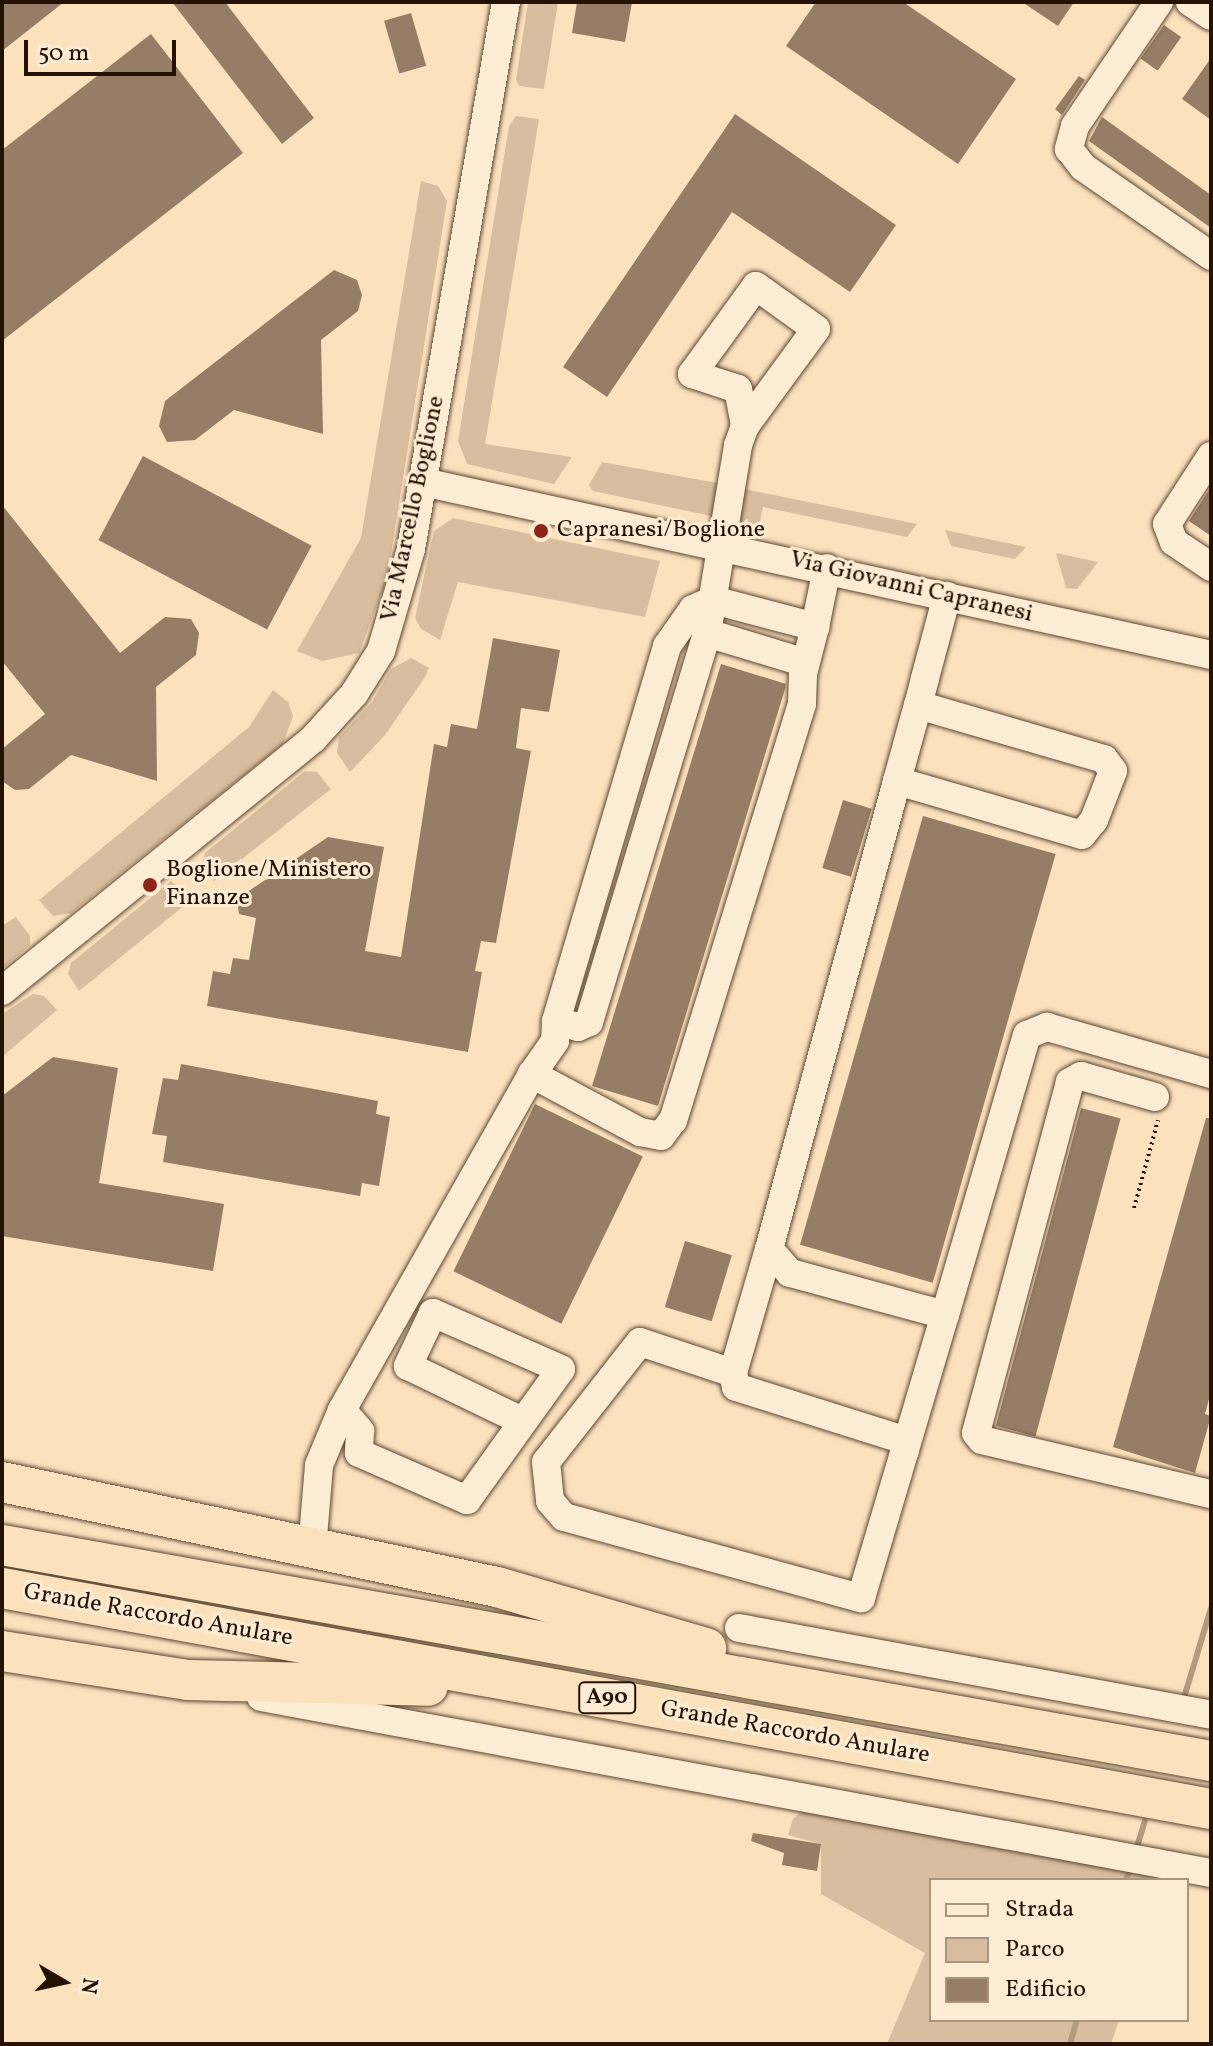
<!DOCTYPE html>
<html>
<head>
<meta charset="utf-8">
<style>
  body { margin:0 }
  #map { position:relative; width:1213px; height:2046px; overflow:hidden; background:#fce1bd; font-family:Vollkorn,serif }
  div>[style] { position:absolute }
  .green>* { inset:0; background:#d8be9e }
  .stream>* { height:6px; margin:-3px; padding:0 3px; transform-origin:3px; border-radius:3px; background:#b39b7e }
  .building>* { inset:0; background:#957e65; transform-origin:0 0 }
  .path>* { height:4px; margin-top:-2px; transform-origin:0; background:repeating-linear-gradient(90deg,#261205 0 2px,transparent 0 6px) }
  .roads { filter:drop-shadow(0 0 2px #5c4633) drop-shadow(0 0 2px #5c4633) }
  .minor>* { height:28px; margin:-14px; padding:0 14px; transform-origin:14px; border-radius:14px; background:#fdecd4 }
  .highway>* { height:40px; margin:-20px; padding:0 20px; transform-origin:20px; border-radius:20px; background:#fce1bd }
  .dots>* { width:22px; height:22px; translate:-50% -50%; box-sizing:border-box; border:4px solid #fdecd4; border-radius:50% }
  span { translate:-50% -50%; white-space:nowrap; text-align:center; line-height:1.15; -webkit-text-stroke:6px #fdecd4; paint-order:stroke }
  .shield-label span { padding:2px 6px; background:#fdecd4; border:2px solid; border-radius:6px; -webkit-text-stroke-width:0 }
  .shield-label { font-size:22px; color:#261205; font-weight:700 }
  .street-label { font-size:24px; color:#261205 }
  .poi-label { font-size:24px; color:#261205 }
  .left { translate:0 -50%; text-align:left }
  .frame { position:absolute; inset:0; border:4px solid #261205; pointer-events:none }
  .legend { position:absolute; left:929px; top:1878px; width:260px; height:144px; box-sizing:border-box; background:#fdecd4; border:2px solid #a79581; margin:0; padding:10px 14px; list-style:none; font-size:24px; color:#261205 }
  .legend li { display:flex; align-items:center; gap:16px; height:40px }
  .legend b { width:40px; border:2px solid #a79581 }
  .north { position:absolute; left:24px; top:1942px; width:80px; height:80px; -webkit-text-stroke:6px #fdecd4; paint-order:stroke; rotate:99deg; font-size:22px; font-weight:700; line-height:32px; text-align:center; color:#261205 }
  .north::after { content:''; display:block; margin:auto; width:28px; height:36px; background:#261205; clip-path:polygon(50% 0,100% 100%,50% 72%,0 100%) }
  .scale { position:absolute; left:24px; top:40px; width:152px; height:36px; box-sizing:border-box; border:4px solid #261205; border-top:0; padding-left:10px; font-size:24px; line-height:28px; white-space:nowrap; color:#261205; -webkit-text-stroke:6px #fdecd4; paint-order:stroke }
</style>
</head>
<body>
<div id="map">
  <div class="green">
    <i style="clip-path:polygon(528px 2px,558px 2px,544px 89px,519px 86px,516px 80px)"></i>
    <i style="clip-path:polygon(516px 116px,539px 119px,485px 444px,572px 457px,554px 484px,467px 464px,458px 441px,509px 126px)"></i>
    <i style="clip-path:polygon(421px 181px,438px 186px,447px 201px,387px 579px,359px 653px,322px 661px,297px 651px,361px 538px)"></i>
    <i style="clip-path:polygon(602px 462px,728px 485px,716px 517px,593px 491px,589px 485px)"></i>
    <i style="clip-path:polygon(744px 489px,917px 524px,907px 537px,763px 507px,759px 526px,740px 522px)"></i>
    <i style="clip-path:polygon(453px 518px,660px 561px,645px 617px,458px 582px,440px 640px,421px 629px,415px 618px,434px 531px)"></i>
    <i style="clip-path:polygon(945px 530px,1026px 547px,1015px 559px,951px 546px)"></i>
    <i style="clip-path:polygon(1056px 553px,1098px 562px,1077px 589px,1066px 588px)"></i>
    <i style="clip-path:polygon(411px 658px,429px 668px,425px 677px,385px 735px,350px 772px,337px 753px,339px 737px,372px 702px,391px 669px)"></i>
    <i style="clip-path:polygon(273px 690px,288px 702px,293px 716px,283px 744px,71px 913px,53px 916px,39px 900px,249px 727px)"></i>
    <i style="clip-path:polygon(305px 771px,317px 772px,331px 789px,214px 881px,202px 864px,205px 853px)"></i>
    <i style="clip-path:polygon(171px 881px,191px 900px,79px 991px,68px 974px,71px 963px)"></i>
    <i style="clip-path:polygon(16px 917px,30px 936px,30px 945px,2px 969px,2px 926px)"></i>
    <i style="clip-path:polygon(33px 994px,44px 996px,57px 1010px,2px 1057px,2px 1014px)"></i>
    <i style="clip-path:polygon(804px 1809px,1168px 1878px,931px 1880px,931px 2020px,1119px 2020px,1111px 2044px,887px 2044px,925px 1953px,821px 1894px,821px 1844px,788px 1835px,793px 1819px)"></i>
  </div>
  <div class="stream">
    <i style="left:1183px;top:1701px;width:97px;rotate:-73.2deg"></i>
    <i style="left:1136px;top:1850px;width:30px;rotate:-73deg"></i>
    <i style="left:1126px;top:1880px;width:16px;rotate:-68deg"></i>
    <i style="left:1070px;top:2044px;width:25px;rotate:-74deg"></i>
  </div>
  <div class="building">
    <i style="clip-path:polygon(2px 2px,64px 2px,2px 51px)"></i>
    <i style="clip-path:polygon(172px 2px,225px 2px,314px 118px,282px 144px)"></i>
    <i style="clip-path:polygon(577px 2px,632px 2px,625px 42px,572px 33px)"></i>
    <i style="clip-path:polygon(816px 2px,903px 2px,1016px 79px,958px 164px,786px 46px)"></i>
    <i style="clip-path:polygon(1022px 2px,1074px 2px,1058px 26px)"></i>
    <i style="left:411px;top:13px;width:55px;height:28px;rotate:74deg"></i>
    <i style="left:1164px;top:25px;width:21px;height:41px;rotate:35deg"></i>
    <i style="clip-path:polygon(151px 34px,243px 153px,2px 341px,2px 150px)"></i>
    <i style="clip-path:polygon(1211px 58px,1211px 120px,1182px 99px)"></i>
    <i style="clip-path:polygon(1079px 76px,1085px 80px,1062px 115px,1055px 109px)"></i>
    <i style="clip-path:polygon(735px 114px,896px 225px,850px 292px,732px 212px,607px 397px,563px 367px)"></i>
    <i style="clip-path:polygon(1102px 117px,1211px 195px,1211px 228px,1089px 141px)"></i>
    <i style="clip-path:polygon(334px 270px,357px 280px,362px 295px,358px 311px,321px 340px,323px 434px,234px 410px,195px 440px,167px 442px,159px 426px,165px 401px)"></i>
    <i style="left:143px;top:456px;width:191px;height:95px;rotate:28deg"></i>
    <i style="clip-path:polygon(1211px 487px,1211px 536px,1189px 521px)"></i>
    <i style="clip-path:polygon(2px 505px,120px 653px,165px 617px,191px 619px,199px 633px,196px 655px,156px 687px,157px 781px,71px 755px,29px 789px,15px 790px,2px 781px,2px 749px,45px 714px,2px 661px)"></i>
    <i style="clip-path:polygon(493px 638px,560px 650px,549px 712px,521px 708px,516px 748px,531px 751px,496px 943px,481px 941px,475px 971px,482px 972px,468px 1052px,207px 1006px,213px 971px,230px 974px,233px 958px,249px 960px,256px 918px,239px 914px,237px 899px,328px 837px,384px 847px,365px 951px,401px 957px,434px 744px,447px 747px,451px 724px,477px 729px)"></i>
    <i style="clip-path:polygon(721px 664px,786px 684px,785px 689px,658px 1106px,592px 1086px)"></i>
    <i style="left:843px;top:800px;width:30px;height:71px;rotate:17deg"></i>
    <i style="left:923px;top:816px;width:138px;height:446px;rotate:16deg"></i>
    <i style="clip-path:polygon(53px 1057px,118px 1068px,99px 1183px,224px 1204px,213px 1271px,2px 1236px,2px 1096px)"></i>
    <i style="clip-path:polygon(181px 1064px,378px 1101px,376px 1114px,390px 1117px,379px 1186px,362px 1183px,360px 1196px,163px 1162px,167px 1136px,152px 1134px,163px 1078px,178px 1080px)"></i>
    <i style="left:535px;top:1104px;width:120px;height:186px;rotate:26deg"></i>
    <i style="left:1081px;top:1108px;width:41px;height:329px;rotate:15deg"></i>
    <i style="clip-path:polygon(1206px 1118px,1211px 1118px,1211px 1392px,1205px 1414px,1211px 1416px,1195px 1473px,1113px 1447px)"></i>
    <i style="left:685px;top:1241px;width:49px;height:69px;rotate:17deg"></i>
    <i style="clip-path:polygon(753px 1833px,821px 1844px,817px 1871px,782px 1865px,784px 1853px,751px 1841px)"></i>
  </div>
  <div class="path">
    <i style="left:1134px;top:1208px;width:91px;rotate:-74.7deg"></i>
  </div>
  <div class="roads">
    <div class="minor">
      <i style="left:1159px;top:2px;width:150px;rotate:124.1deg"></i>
      <i style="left:1075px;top:126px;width:24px;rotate:105deg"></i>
      <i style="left:1069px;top:149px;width:23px;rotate:52deg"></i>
      <i style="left:1083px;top:167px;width:156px;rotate:34.8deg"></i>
      <i style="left:1190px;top:2px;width:25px;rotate:34deg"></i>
      <i style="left:1211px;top:456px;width:81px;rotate:122.9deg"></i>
      <i style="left:1167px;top:524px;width:19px;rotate:69deg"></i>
      <i style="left:1174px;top:542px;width:45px;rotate:34deg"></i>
      <i style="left:423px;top:482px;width:807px;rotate:12.38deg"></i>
      <i style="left:815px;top:627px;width:60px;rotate:-78.5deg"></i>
      <i style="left:707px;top:633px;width:103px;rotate:16.9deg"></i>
      <i style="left:918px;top:705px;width:194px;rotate:16.2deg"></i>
      <i style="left:1104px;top:759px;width:15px;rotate:53deg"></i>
      <i style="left:1113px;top:771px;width:53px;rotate:111.2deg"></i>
      <i style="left:1094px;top:820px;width:19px;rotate:129deg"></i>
      <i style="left:1082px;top:835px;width:193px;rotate:-163.7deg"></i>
      <i style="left:897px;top:781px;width:79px;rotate:-74.6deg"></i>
      <i style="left:918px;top:705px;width:28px;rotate:-75deg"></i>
      <i style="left:925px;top:678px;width:85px;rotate:-75deg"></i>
      <i style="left:2px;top:991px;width:400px;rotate:-39deg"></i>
      <i style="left:313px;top:739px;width:61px;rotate:-47.7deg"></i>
      <i style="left:354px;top:694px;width:51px;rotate:-57.9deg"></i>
      <i style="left:381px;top:651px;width:106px;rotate:-73.6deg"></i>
      <i style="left:411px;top:549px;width:555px;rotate:-80.15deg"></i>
      <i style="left:556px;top:1021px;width:23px;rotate:15deg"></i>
      <i style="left:578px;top:1027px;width:12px;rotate:-24deg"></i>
      <i style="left:589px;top:1022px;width:407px;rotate:-73.1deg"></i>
      <i style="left:707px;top:633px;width:191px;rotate:-80.6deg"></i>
      <i style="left:738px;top:445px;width:20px;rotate:-70deg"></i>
      <i style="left:745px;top:426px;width:120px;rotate:-53.8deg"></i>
      <i style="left:816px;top:329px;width:74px;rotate:-144.4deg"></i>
      <i style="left:756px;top:286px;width:109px;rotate:126deg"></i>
      <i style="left:692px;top:374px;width:48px;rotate:18.1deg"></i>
      <i style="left:738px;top:389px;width:38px;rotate:79deg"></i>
      <i style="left:1155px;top:1097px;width:77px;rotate:-164.2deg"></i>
      <i style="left:1081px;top:1076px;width:13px;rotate:151deg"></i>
      <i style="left:1070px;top:1082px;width:363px;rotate:105deg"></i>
      <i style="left:976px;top:1433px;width:9px;rotate:49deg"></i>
      <i style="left:982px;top:1440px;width:235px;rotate:13.3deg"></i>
      <i style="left:769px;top:1249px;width:129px;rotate:106.2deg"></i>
      <i style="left:733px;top:1373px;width:98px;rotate:-161.6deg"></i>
      <i style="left:640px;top:1342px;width:152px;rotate:128.1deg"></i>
      <i style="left:546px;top:1462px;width:39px;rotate:84deg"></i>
      <i style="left:550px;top:1501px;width:21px;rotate:49deg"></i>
      <i style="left:564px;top:1517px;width:308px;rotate:15.3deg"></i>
      <i style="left:861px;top:1598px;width:295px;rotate:-73.5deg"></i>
      <i style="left:945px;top:1315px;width:161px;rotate:-164.8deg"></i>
      <i style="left:790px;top:1273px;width:32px;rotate:-131deg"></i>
      <i style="left:769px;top:1249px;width:485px;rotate:-74.7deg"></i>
      <i style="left:945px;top:1315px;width:292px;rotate:-73.7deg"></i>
      <i style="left:1027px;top:1035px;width:22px;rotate:-22deg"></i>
      <i style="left:1047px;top:1027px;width:171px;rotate:16deg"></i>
      <i style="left:733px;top:1373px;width:14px;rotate:78deg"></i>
      <i style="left:736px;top:1387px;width:173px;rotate:17.5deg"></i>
      <i style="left:901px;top:1439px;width:12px;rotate:70deg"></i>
      <i style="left:342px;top:1410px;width:28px;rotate:49deg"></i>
      <i style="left:360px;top:1431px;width:22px;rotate:93deg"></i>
      <i style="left:359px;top:1453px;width:118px;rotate:23.5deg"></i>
      <i style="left:467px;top:1500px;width:161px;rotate:-54.3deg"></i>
      <i style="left:561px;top:1369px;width:140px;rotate:-156.4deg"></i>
      <i style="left:433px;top:1313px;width:59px;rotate:115.3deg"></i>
      <i style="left:408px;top:1366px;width:124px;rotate:25.7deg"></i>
      <i style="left:312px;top:1549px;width:84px;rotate:-85.2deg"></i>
      <i style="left:319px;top:1465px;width:60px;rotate:-67.3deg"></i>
      <i style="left:342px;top:1410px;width:386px;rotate:-60.5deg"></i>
      <i style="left:532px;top:1074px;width:40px;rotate:-55.1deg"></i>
      <i style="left:555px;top:1041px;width:20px;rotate:-87deg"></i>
      <i style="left:556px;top:1021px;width:391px;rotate:-73.5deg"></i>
      <i style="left:667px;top:646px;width:45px;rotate:-54.9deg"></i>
      <i style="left:693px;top:609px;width:22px;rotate:-24deg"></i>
      <i style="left:713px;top:600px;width:106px;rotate:14.8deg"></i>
      <i style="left:815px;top:627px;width:49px;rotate:104.3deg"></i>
      <i style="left:803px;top:674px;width:30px;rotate:92deg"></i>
      <i style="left:802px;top:704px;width:436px;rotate:107.2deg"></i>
      <i style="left:673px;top:1120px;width:20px;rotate:127deg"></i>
      <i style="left:661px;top:1136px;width:21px;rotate:-169deg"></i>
      <i style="left:640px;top:1132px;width:123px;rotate:-151.8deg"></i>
      <i style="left:739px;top:1628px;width:480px;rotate:10.4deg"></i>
      <i style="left:261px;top:1697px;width:966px;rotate:10.5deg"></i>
    </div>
    <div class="highway">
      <i style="left:2px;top:1482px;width:506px;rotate:11.98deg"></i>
      <i style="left:497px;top:1587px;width:218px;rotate:16.3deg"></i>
      <i style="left:2px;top:1545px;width:1228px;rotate:10.13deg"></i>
      <i style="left:2px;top:1588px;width:1229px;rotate:10.36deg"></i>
      <i style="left:2px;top:1651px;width:188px;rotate:8.9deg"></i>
      <i style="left:188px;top:1680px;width:240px;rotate:1.4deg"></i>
    </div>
  </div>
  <div class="dots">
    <i style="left:541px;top:531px;background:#8f2418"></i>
    <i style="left:150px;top:885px;background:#8f2418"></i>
  </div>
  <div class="shield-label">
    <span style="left:607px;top:1698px">A90</span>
  </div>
  <div class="street-label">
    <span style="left:414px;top:509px;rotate:-78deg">Via Marcello Boglione</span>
    <span style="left:911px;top:588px;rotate:13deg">Via Giovanni Capranesi</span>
    <span style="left:158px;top:1616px;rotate:10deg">Grande Raccordo Anulare</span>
    <span style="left:795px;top:1733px;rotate:10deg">Grande Raccordo Anulare</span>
  </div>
  <div class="poi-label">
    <span class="left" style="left:557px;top:531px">Capranesi/Boglione</span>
    <span class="left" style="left:166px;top:885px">Boglione/Ministero<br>Finanze</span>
  </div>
  <div class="frame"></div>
  <ul class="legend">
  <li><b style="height:10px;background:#fdecd4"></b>Strada</li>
  <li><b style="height:22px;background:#d8be9e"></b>Parco</li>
  <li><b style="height:22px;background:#957e65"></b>Edificio</li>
  </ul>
  <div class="north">N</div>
  <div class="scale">50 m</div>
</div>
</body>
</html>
